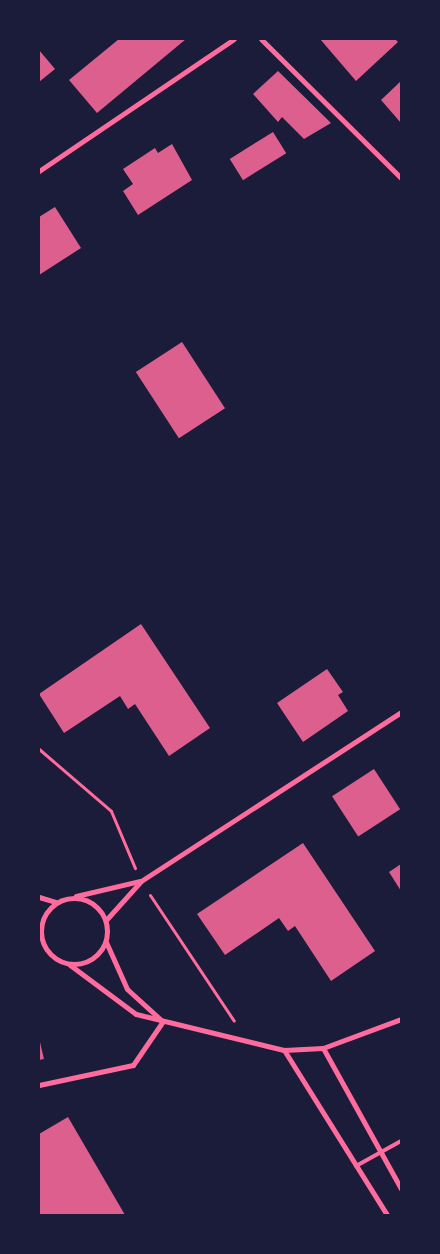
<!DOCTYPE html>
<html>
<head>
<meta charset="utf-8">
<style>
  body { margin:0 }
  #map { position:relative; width:440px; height:1254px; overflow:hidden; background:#1b1b3a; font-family:Inter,sans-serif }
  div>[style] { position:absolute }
  .building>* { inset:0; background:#dd5f8e; transform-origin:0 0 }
  .path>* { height:3px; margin:-1.5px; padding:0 1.5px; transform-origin:1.5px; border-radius:1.5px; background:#ff6b9d }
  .service>* { height:4px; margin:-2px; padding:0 2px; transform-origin:2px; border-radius:2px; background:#ff6b9d }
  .minor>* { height:5px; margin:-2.5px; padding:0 2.5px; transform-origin:2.5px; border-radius:2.5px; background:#ff6b9d }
  .minor>.ring { margin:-2.5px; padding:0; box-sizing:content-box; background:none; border:5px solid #ff6b9d; border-radius:50% }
  span { translate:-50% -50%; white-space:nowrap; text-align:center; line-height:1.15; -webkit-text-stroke:4px #1b1b3a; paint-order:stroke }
  .frame { position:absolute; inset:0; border:40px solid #1b1b3a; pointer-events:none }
</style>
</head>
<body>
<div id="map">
  <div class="building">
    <i style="clip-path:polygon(119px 39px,186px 39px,97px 113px,69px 80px)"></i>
    <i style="clip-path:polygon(320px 39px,395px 39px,398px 42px,356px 81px)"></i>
    <i style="clip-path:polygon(39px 50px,55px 69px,39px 82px)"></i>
    <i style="clip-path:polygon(278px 71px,331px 123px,304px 139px,282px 117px,278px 122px,253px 94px)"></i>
    <i style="clip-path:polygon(401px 81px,401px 123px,381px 100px)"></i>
    <i style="left:273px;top:132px;width:25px;height:51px;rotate:58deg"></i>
    <i style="clip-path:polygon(172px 144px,192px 180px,138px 215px,123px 191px,133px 184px,123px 169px,155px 148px,158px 153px)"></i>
    <i style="clip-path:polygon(55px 207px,81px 248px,39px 275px,39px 217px)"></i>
    <i style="left:182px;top:342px;width:79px;height:55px;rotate:57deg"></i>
    <i style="clip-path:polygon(141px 624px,210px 728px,169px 756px,135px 704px,128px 709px,120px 696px,64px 733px,39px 694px)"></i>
    <i style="clip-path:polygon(327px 669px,343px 692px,338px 695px,348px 711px,303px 742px,277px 703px)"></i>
    <i style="left:374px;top:769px;width:48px;height:50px;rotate:57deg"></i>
    <i style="clip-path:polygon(303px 843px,375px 951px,331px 981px,295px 926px,288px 931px,279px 918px,225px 955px,197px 914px)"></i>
    <i style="clip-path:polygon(401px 864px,401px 891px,389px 872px)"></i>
    <i style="clip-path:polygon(39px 1038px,44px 1059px,39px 1060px)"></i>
    <i style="clip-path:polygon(68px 1117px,125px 1215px,39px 1215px,39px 1134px)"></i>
  </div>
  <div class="path">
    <i style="left:39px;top:749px;width:95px;rotate:40.7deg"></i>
    <i style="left:111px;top:811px;width:62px;rotate:67.2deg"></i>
    <i style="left:150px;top:895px;width:151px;rotate:56.3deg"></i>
  </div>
  <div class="service">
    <i style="left:356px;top:1166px;width:51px;rotate:-29.1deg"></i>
  </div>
  <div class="minor">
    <i style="left:261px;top:39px;width:197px;rotate:44.8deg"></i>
    <i style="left:39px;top:171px;width:235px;rotate:-34.1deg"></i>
    <i style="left:76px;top:896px;width:66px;rotate:-13.2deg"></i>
    <i style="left:39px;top:897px;width:17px;rotate:17deg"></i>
    <i class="ring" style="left:41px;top:898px;width:61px;height:61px"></i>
    <i style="left:106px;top:920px;width:52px;rotate:-48.1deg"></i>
    <i style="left:141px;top:881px;width:310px;rotate:-33deg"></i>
    <i style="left:106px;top:942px;width:51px;rotate:65.9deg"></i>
    <i style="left:127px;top:989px;width:45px;rotate:42.3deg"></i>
    <i style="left:70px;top:965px;width:82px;rotate:36.6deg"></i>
    <i style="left:136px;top:1014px;width:152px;rotate:13.7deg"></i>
    <i style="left:284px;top:1050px;width:39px;rotate:-3deg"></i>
    <i style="left:323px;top:1048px;width:83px;rotate:-20.4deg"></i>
    <i style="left:323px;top:1048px;width:161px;rotate:61deg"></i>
    <i style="left:284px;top:1050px;width:195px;rotate:58deg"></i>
    <i style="left:39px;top:1085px;width:96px;rotate:-12deg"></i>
    <i style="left:133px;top:1065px;width:53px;rotate:-55.7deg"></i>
  </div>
  <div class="frame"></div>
</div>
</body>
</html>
